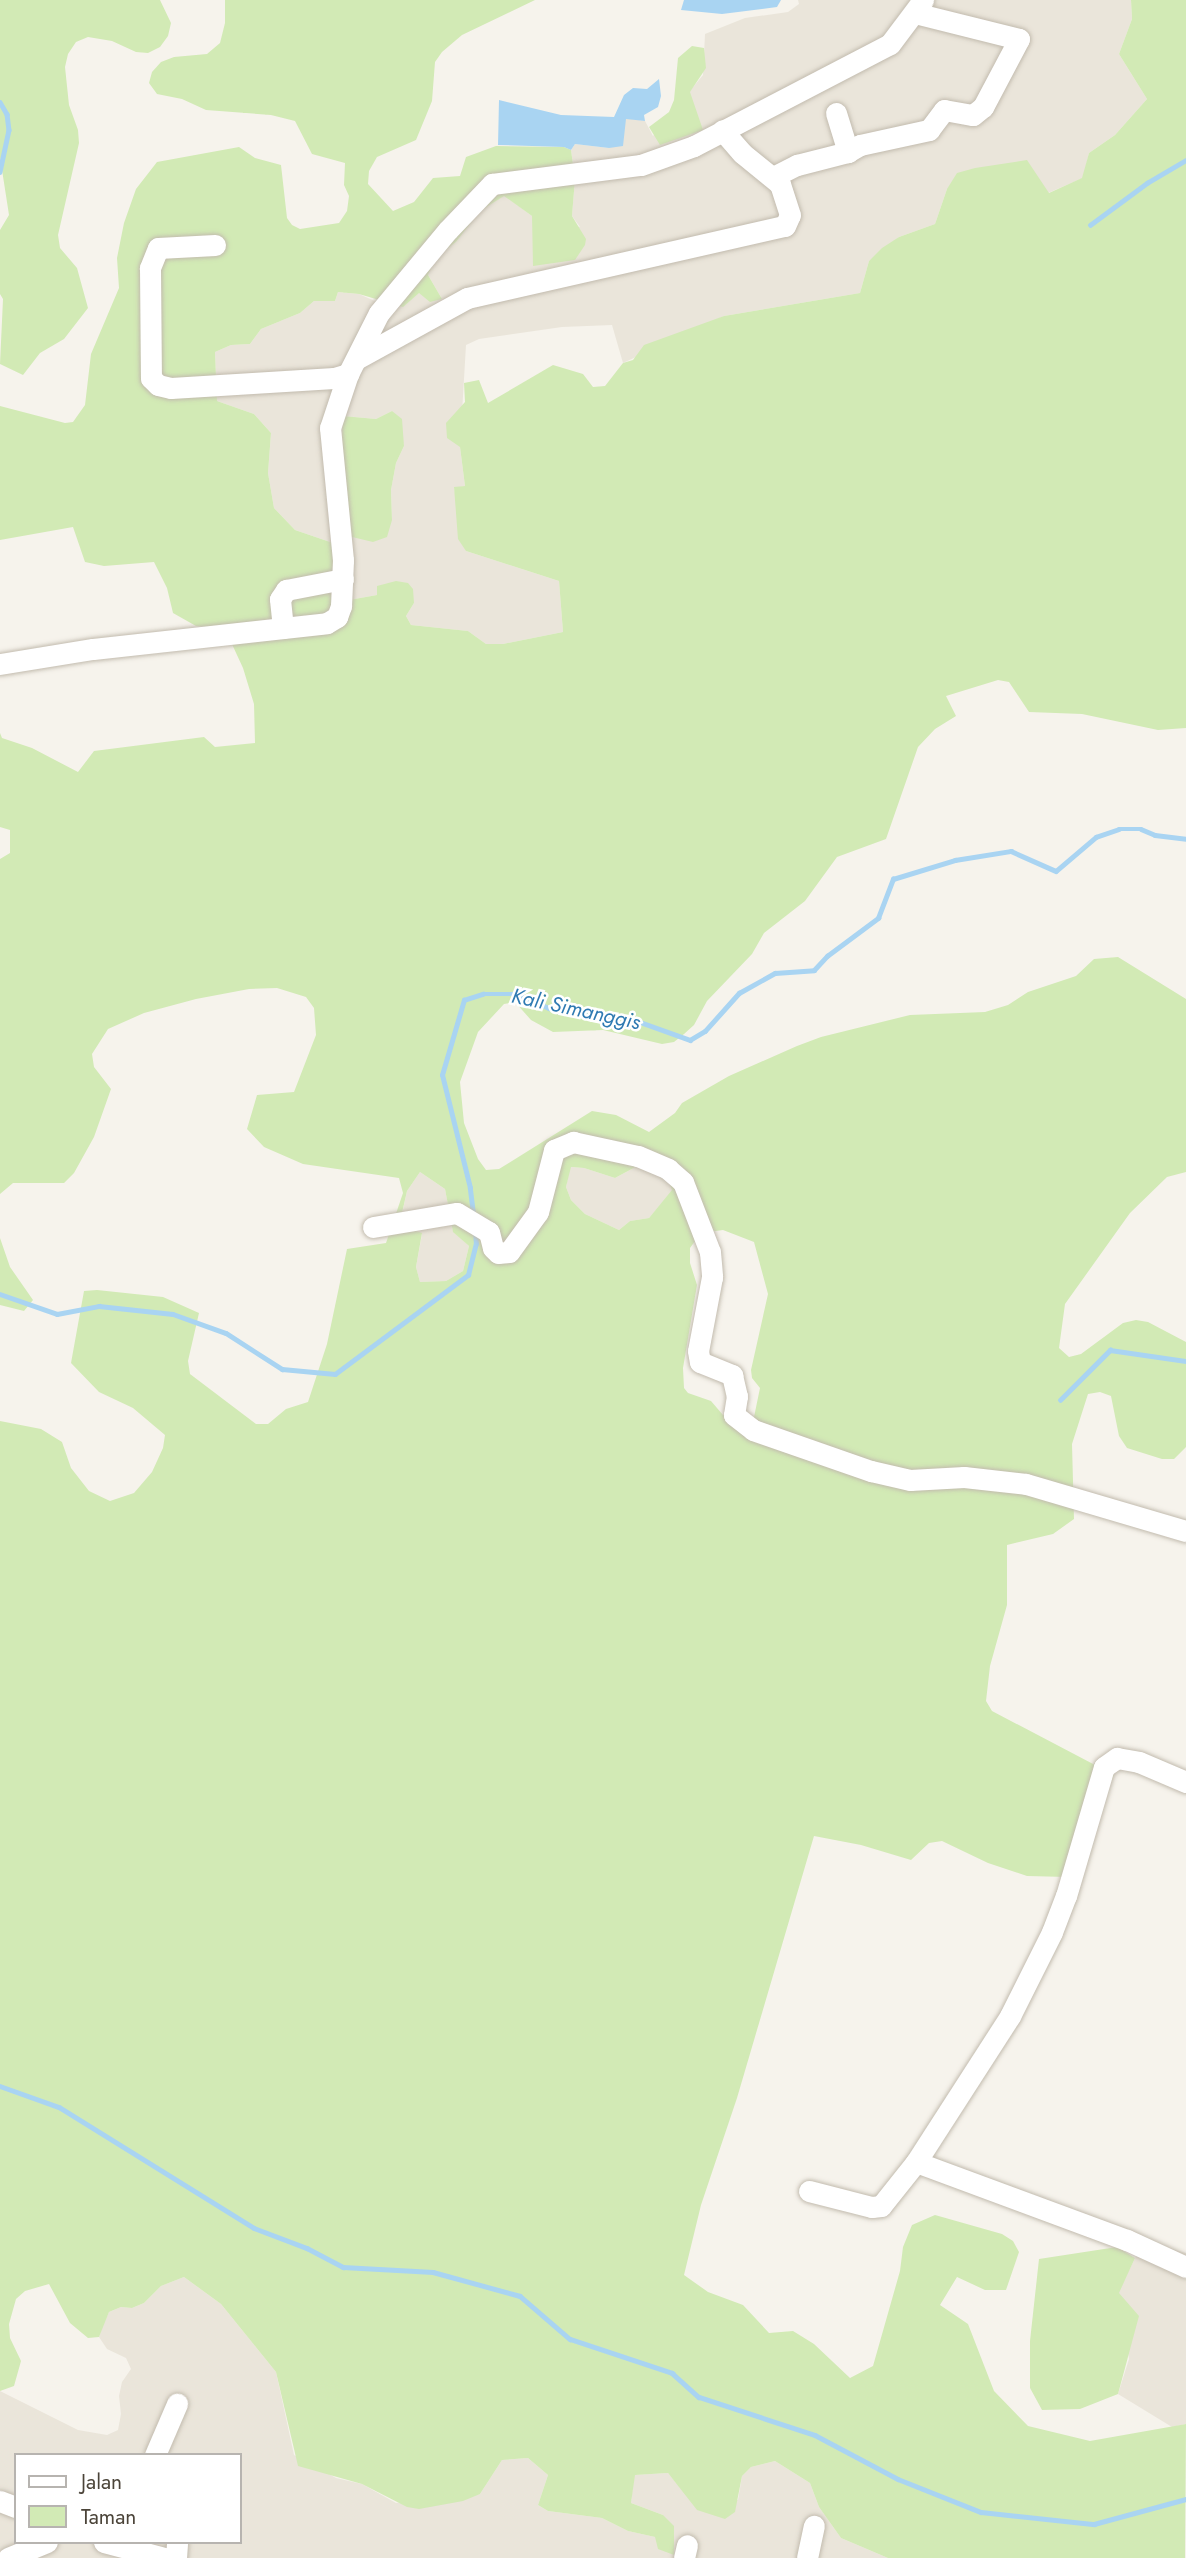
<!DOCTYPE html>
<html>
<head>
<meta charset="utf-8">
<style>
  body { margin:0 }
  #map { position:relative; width:1186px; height:2558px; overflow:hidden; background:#f6f3ec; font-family:Jost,sans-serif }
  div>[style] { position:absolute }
  .residential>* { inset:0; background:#eae5da }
  .green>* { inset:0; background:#d2eab5 }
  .water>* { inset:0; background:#a9d4f2 }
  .stream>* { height:4.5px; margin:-2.25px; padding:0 2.25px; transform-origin:2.25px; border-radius:2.25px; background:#a9d4f2 }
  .roads { filter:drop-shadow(0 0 2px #c2bbae) drop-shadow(0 0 2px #c2bbae) }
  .minor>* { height:21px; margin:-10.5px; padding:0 10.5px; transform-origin:10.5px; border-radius:10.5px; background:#fff }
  span { translate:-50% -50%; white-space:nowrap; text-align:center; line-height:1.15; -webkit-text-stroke:5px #fff; paint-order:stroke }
  .water-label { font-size:21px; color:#2e7ab2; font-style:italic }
  .legend { position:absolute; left:14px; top:2453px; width:228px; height:91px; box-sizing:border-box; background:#fff; border:2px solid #b7b4b0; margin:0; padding:9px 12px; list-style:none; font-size:21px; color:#4b4439 }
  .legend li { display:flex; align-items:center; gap:14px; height:35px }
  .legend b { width:35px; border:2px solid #b7b4b0 }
</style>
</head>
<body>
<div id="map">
  <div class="residential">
    <i style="clip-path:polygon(evenodd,798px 0,1131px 0,1132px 19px,1119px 54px,1147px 99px,1115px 135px,1089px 153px,1083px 178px,1048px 193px,947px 189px,935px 224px,899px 237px,869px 261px,860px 293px,724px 316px,623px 363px,612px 325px,562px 327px,479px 339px,466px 345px,460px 447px,465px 486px,454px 488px,466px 551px,559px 581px,563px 632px,503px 644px,486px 644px,468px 631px,411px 625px,406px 616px,414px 603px,377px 595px,349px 600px,333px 543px,295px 530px,274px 508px,268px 473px,271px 433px,254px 414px,217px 401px,215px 352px,231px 345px,250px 344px,261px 329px,300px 313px,314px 301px,335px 301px,338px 292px,359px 294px,377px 302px,419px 293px,442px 299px,428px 275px,436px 257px,456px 242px,480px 211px,504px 195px,532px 216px,580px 227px,572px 216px,575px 179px,571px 150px,575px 144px,609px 148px,626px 118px,645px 121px,653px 136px,703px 75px,705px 34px,745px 18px,788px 12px,799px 4px,798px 0,392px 411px,404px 446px,396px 463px,391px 490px,392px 520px,343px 416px,376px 419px,392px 411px)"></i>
    <i style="clip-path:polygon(641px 1164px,667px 1177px,673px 1190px,649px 1218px,630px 1221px,619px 1230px,585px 1214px,571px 1200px,566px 1187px,570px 1167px,584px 1168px,615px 1178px)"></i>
    <i style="clip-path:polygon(420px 1172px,445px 1189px,453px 1231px,469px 1246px,463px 1271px,446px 1281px,420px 1282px,416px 1267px,422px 1234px,413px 1230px,402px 1214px,407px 1191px)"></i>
    <i style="clip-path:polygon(1148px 2242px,1186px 2253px,1186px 2424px,1172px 2427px,1118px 2394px,1129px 2359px,1118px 2293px,1135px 2258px)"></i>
    <i style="clip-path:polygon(evenodd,184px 2277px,221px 2304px,276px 2372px,294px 2455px,336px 2478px,362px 2484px,396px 2503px,480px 2494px,502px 2460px,528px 2458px,548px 2475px,538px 2505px,548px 2511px,602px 2518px,628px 2531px,655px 2537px,663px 2515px,631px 2503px,634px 2475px,668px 2473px,682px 2490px,738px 2500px,742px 2476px,751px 2467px,775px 2461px,810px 2483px,819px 2507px,841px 2538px,888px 2558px,0 2558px,0 2391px,78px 2430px,107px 2435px,118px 2430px,121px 2414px,119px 2396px,122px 2382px,131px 2369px,126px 2358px,107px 2349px,99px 2337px,103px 2325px,109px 2312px,121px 2307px,132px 2308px,144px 2303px,161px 2286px,184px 2277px,16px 2455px,240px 2455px,240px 2542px,16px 2542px,16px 2455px)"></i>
  </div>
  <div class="green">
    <i style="clip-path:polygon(0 0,160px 0,171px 23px,168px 36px,160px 47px,148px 53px,136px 52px,112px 41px,88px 37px,76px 42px,68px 54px,65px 67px,69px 105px,78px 130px,79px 143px,58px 235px,60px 248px,77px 268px,88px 308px,64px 339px,40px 353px,23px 375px,0 364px,3px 299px,0 294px,0 230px,9px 215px,0 157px)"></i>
    <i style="clip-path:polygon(evenodd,225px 0,535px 0,462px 35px,442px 52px,435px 62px,432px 101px,416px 140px,377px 157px,369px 171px,368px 184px,393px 211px,414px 202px,433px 178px,460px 176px,466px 157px,496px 146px,564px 147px,571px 150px,575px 179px,572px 216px,586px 239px,585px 245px,575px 260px,533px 266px,532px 216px,504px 196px,480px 211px,456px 242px,436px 257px,428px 275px,442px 299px,430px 302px,419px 293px,403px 307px,359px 294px,338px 292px,335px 301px,314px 301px,300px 313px,261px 329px,250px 344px,231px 345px,215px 352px,217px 401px,254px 414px,271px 433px,268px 473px,274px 508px,295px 530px,333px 543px,349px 600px,377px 595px,377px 586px,396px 581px,408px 583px,413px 589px,414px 603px,406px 616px,411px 625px,468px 631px,486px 644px,503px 644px,563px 632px,559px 581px,466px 551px,458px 539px,454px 487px,465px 486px,460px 447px,447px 438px,446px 423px,465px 402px,464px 383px,479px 380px,488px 403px,553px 365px,583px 374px,593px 387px,605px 386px,623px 363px,633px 360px,644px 345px,724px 316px,860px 293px,869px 261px,882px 248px,899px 237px,935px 224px,947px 189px,957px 173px,975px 168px,1027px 160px,1049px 193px,1082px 178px,1089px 153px,1115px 135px,1147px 99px,1119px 54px,1132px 19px,1131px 0,1186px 0,1186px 728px,1158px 730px,1082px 714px,1029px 712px,1009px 682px,998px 680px,946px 696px,956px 716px,935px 729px,918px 747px,886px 839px,837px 857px,805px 901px,764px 933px,752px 954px,707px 1001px,694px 1025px,684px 1034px,674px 1042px,662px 1044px,603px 1030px,553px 1032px,531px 1020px,515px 1002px,504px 1004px,478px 1032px,460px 1082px,464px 1123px,478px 1159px,486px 1170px,499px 1169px,592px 1111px,616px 1115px,649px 1132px,675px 1113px,682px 1103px,729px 1076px,797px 1046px,821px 1037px,910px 1015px,985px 1012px,1008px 1005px,1028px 992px,1076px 976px,1094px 959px,1118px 957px,1186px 999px,1186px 1172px,1167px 1177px,1130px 1213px,1065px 1304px,1059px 1348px,1069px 1357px,1081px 1354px,1123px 1323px,1136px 1320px,1148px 1322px,1186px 1342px,1186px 1447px,1174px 1459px,1162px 1459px,1127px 1448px,1119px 1436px,1111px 1396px,1100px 1392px,1088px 1394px,1072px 1444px,1074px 1519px,1053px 1534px,1007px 1545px,1007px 1605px,990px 1666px,986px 1701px,992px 1711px,1114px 1775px,1068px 1877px,1027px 1876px,988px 1863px,942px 1841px,929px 1843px,911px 1860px,861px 1845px,814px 1836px,737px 2098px,701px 2205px,684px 2275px,708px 2292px,743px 2305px,769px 2333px,793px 2331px,814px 2344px,850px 2378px,873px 2366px,900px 2271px,903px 2247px,912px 2225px,935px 2215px,1002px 2234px,1013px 2241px,1019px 2252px,1006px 2290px,985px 2290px,957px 2277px,940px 2305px,968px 2324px,994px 2391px,1028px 2426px,1090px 2441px,1186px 2424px,1185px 2558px,888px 2558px,841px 2538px,819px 2507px,810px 2483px,775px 2461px,751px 2467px,742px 2476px,735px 2512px,725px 2519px,697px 2510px,668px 2473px,635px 2475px,631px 2503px,663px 2515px,674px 2526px,674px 2555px,658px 2549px,655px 2537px,628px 2531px,602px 2518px,548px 2511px,538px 2505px,548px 2475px,528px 2458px,502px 2460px,480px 2494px,463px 2501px,419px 2509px,407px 2507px,362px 2484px,298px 2466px,276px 2372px,221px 2304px,184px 2277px,161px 2286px,144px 2303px,132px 2308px,121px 2307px,109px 2312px,99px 2337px,88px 2338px,70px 2323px,49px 2284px,25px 2291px,16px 2299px,9px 2324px,10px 2338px,21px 2361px,14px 2386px,0 2391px,0 1421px,41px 1429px,62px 1442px,71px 1468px,89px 1491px,110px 1501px,134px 1493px,152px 1472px,163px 1448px,165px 1435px,133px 1408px,99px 1392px,71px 1363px,84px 1291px,97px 1290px,163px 1297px,199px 1313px,188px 1361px,190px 1374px,256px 1424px,268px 1424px,286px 1409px,308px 1402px,327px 1344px,347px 1249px,386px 1243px,403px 1193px,399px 1178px,303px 1164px,264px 1147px,247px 1129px,257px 1095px,294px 1092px,316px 1035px,314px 1008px,306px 997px,277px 988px,249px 989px,196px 999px,144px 1013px,108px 1029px,92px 1054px,94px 1067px,111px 1089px,94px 1137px,74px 1173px,64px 1183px,13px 1183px,0 1194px,0 859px,10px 853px,10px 830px,0 827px,0 733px,2px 738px,32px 748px,78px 772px,94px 751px,204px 737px,215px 747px,255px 743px,254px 704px,243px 668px,225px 629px,196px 626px,173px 613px,167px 588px,154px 562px,104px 566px,85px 562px,73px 527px,0 540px,0 406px,65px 423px,73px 422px,85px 405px,91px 354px,119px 288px,117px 258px,124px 223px,136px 189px,157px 162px,239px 147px,255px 158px,281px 165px,287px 218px,292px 225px,300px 229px,339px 223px,347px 211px,349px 196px,344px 185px,345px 163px,312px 154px,295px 121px,271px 115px,206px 110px,182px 99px,157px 94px,149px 83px,152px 72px,161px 62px,174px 57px,207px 54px,220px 43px,225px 23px,225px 0,641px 1164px,667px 1177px,672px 1190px,649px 1218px,630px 1221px,619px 1230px,585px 1214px,571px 1200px,566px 1187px,571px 1167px,584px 1168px,615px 1178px,641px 1164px,225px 0,420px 1172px,445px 1189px,453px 1232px,469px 1246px,463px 1271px,446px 1281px,420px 1282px,416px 1267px,422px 1233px,413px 1230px,402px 1213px,407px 1191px,420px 1172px,225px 0,723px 1230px,754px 1242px,768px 1294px,751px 1370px,752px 1378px,760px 1388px,754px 1417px,723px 1415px,711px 1401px,688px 1393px,684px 1388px,683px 1368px,697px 1285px,690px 1263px,690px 1248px,701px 1233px,723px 1230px)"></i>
    <i style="clip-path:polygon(692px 46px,704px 48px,706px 68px,690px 92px,703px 130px,660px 145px,649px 127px,669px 112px,674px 100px,678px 58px)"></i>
    <i style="clip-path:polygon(392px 411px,402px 419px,404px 446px,396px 463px,391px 490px,392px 520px,387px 537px,373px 542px,348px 536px,341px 463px,343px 416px,376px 419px)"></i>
    <i style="clip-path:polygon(0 1238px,10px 1267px,33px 1300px,24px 1311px,0 1305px)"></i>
    <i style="clip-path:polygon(1117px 2247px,1135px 2258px,1119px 2293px,1139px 2316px,1118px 2394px,1080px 2409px,1042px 2410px,1030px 2388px,1030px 2341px,1039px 2259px)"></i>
  </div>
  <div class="water">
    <i style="clip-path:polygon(684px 0,781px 0,777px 7px,722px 14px,681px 10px)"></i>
    <i style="clip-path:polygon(659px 79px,661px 96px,658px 107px,644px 115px,645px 121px,626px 119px,623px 146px,609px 148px,575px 144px,571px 150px,564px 147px,498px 145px,499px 100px,561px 115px,614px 117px,624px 95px,633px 88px,647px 89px)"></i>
  </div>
  <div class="stream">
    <i style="left:0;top:102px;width:14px;rotate:60deg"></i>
    <i style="left:7px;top:114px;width:16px;rotate:83deg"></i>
    <i style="left:9px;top:130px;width:43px;rotate:102.1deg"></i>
    <i style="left:1090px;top:225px;width:71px;rotate:-36.4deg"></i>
    <i style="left:1147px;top:183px;width:45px;rotate:-30.5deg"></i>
    <i style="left:473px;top:1214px;width:26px;rotate:-97deg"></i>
    <i style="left:470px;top:1188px;width:116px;rotate:-103.9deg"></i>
    <i style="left:442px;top:1075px;width:78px;rotate:-73.7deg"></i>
    <i style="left:464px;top:1000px;width:20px;rotate:-18deg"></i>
    <i style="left:483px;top:994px;width:33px"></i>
    <i style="left:516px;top:994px;width:36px;rotate:23deg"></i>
    <i style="left:549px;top:1008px;width:52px;rotate:11.1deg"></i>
    <i style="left:600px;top:1018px;width:29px"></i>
    <i style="left:629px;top:1018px;width:65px;rotate:19.8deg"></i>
    <i style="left:690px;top:1040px;width:17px;rotate:-31deg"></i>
    <i style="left:705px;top:1031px;width:51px;rotate:-48.2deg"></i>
    <i style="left:739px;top:993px;width:41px;rotate:-29.1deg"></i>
    <i style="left:775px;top:973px;width:39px;rotate:-4deg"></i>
    <i style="left:814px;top:970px;width:19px;rotate:-47deg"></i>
    <i style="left:827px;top:956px;width:64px;rotate:-36.7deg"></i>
    <i style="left:878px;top:918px;width:42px;rotate:-69deg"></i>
    <i style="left:893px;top:879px;width:65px;rotate:-17deg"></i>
    <i style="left:955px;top:860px;width:57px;rotate:-9.1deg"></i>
    <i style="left:1011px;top:851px;width:49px;rotate:24deg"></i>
    <i style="left:1056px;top:871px;width:52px;rotate:-40.4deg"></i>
    <i style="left:1096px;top:837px;width:24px;rotate:-19deg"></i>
    <i style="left:1119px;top:829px;width:22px"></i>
    <i style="left:1141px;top:829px;width:15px;rotate:23deg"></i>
    <i style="left:1155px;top:835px;width:31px;rotate:7deg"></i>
    <i style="left:0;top:1294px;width:60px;rotate:19.3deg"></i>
    <i style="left:57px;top:1314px;width:43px;rotate:-10.8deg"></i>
    <i style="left:99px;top:1306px;width:74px;rotate:6.2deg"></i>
    <i style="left:173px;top:1314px;width:56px;rotate:19.7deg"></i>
    <i style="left:226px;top:1333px;width:67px;rotate:32.7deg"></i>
    <i style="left:282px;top:1369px;width:53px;rotate:5.4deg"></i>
    <i style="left:335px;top:1374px;width:166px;rotate:-36.7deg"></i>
    <i style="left:468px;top:1275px;width:32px;rotate:-76deg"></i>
    <i style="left:476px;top:1244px;width:11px;rotate:-95deg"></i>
    <i style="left:1060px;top:1400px;width:71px;rotate:-45deg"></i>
    <i style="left:1110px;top:1350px;width:77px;rotate:8.2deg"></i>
    <i style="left:0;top:2086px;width:63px;rotate:19.6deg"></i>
    <i style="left:59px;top:2107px;width:229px;rotate:31.8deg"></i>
    <i style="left:254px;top:2228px;width:57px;rotate:20.7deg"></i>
    <i style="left:307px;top:2248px;width:41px;rotate:27.8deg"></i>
    <i style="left:343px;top:2267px;width:90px;rotate:3.2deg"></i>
    <i style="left:433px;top:2272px;width:90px;rotate:15.4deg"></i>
    <i style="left:520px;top:2296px;width:66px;rotate:40.7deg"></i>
    <i style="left:570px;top:2339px;width:108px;rotate:18.4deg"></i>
    <i style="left:672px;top:2373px;width:36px;rotate:42deg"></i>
    <i style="left:699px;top:2397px;width:122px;rotate:18.1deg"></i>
    <i style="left:815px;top:2435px;width:94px;rotate:27.9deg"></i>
    <i style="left:898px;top:2479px;width:89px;rotate:21.7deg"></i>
    <i style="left:981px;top:2512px;width:114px;rotate:6.1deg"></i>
    <i style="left:1094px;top:2524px;width:95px;rotate:-15.2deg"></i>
  </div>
  <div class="roads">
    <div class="minor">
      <i style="left:836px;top:113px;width:41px;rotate:72.9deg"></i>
      <i style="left:773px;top:177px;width:27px;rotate:-27deg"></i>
      <i style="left:797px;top:165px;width:53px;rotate:-14.3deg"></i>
      <i style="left:848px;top:152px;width:14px;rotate:-30deg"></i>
      <i style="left:860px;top:145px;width:71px;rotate:-12.3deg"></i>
      <i style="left:929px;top:130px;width:25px;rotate:-53deg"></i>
      <i style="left:944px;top:110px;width:29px;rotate:10deg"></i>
      <i style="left:973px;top:115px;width:13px;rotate:-39deg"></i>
      <i style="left:983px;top:107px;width:77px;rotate:-62.1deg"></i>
      <i style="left:1019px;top:39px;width:107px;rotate:-166deg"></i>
      <i style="left:215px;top:245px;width:57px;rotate:177deg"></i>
      <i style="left:158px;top:248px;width:22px;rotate:112deg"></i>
      <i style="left:150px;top:268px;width:110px;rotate:89.5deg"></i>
      <i style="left:151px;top:378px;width:10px;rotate:45deg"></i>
      <i style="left:158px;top:385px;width:13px;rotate:13deg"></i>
      <i style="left:171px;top:388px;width:163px;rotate:-3.5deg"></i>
      <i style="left:334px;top:378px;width:15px;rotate:-16deg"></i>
      <i style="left:348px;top:374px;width:68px;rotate:-63.1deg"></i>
      <i style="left:379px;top:313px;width:108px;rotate:-50.3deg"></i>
      <i style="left:448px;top:230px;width:64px;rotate:-46.3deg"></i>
      <i style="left:492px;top:184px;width:150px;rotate:-7.3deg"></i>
      <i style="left:641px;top:165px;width:56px;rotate:-19.7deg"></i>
      <i style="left:694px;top:146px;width:221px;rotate:-27.5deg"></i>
      <i style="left:890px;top:44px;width:55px;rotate:-53.1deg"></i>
      <i style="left:358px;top:358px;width:124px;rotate:-28.8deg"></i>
      <i style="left:467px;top:298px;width:326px;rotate:-12.8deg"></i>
      <i style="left:785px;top:226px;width:12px;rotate:-66deg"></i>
      <i style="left:790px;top:215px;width:33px;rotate:-108deg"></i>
      <i style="left:780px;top:184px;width:49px;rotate:-140.8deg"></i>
      <i style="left:742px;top:153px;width:30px;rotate:-131deg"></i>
      <i style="left:283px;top:628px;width:29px;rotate:-96deg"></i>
      <i style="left:280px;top:599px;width:11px;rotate:-56deg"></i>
      <i style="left:286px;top:590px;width:58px;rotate:-10.9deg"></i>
      <i style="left:0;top:664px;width:94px;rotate:-9.2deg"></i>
      <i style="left:93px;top:649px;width:235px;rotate:-6.3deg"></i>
      <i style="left:327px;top:623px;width:12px;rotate:-31deg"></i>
      <i style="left:337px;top:617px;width:12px;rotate:-70deg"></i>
      <i style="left:341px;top:606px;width:46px;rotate:-87.5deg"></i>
      <i style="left:343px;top:560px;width:133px;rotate:-95.6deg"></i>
      <i style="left:330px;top:428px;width:57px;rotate:-71.6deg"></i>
      <i style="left:373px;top:1227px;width:85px;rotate:-9.5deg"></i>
      <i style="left:457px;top:1213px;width:37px;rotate:31deg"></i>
      <i style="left:489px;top:1232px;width:16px;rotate:76deg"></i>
      <i style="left:493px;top:1248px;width:7px;rotate:45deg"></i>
      <i style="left:498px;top:1253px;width:11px;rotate:-5deg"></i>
      <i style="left:509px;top:1252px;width:49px;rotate:-54.1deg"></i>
      <i style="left:538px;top:1212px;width:64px;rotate:-75.5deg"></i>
      <i style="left:554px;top:1150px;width:21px;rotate:-23deg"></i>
      <i style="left:573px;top:1142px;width:66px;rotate:12.2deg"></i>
      <i style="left:638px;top:1156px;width:33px;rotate:23deg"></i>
      <i style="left:668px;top:1169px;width:20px;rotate:41deg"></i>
      <i style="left:683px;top:1182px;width:75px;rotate:68.9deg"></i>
      <i style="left:710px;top:1252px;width:25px;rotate:85deg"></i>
      <i style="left:712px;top:1277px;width:75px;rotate:100.7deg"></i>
      <i style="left:698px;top:1351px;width:11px;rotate:80deg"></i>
      <i style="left:700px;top:1362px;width:35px;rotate:22deg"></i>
      <i style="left:732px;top:1375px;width:22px;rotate:77deg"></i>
      <i style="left:737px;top:1396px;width:19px;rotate:99deg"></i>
      <i style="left:734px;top:1415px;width:24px;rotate:38deg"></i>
      <i style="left:753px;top:1430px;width:125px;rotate:19.2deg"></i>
      <i style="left:871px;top:1471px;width:40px;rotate:13deg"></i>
      <i style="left:910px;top:1480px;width:54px;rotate:-3.2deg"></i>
      <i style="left:964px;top:1477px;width:62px;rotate:6.4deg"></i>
      <i style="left:1026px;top:1484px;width:167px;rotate:16.4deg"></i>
      <i style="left:916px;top:2162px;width:174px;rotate:-57.2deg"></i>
      <i style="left:1010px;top:2016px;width:94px;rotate:-63.4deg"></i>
      <i style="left:1052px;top:1932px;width:39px;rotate:-69deg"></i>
      <i style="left:1066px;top:1896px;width:134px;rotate:-73.6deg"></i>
      <i style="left:1104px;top:1767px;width:16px;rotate:-35deg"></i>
      <i style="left:1117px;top:1758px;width:22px;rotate:10deg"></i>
      <i style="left:1139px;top:1762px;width:51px;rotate:23.1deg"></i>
      <i style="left:809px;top:2191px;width:65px;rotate:14.3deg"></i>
      <i style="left:872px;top:2207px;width:9px;rotate:-6deg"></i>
      <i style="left:881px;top:2206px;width:56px;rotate:-51.5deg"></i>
      <i style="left:916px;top:2162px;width:225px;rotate:20.3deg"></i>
      <i style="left:1127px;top:2240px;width:65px;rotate:24.6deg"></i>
      <i style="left:155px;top:2455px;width:56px;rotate:-66.7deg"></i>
      <i style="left:0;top:2501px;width:17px;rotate:21deg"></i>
      <i style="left:104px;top:2542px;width:62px;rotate:14.9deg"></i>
      <i style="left:8px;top:2558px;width:42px;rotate:-22.3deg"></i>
      <i style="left:176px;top:2558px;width:16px;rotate:-86deg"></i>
      <i style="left:684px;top:2558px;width:13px;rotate:-77deg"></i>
      <i style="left:807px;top:2558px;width:33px;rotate:-78deg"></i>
    </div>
  </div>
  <div class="water-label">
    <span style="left:576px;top:1009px;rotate:12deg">Kali Simanggis</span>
  </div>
  <ul class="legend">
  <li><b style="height:9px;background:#fff"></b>Jalan</li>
  <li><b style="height:19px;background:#d2eab5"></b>Taman</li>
  </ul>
</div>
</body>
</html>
